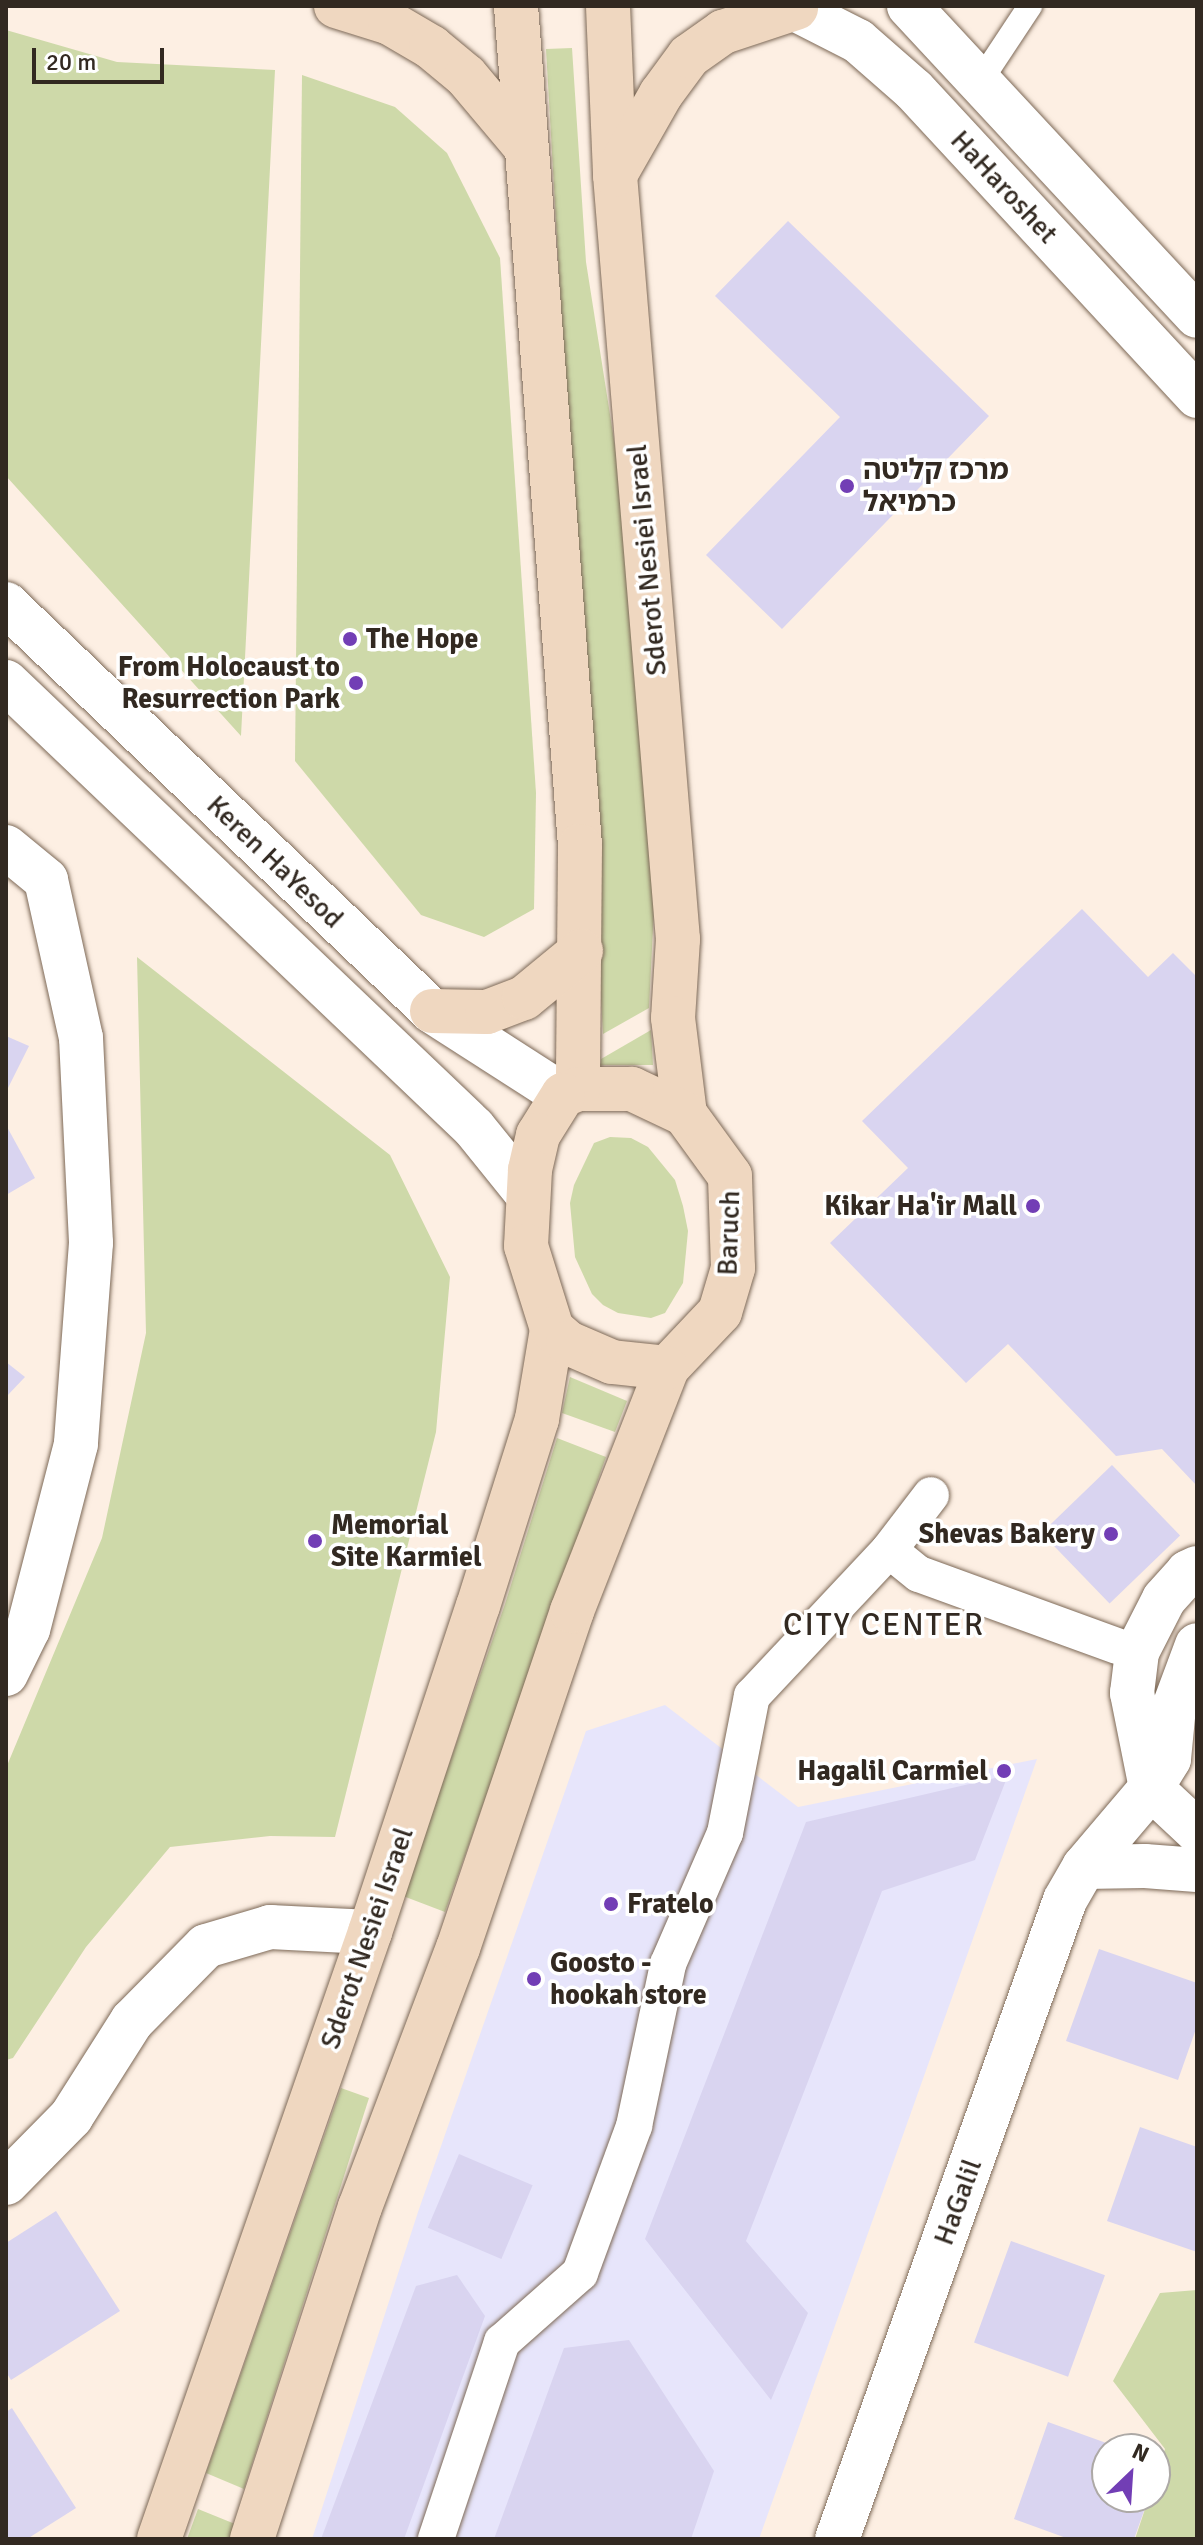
<!DOCTYPE html>
<html>
<head>
<meta charset="utf-8">
<style>
  body { margin:0 }
  #map { position:relative; width:1203px; height:2545px; overflow:hidden; background:#fdefe3; font-family:Signika,"Noto Sans Hebrew",sans-serif }
  div>[style] { position:absolute }
  .commercial>* { inset:0; background:#e7e5fb }
  .green>* { inset:0; background:#ced9a9 }
  .building>* { inset:0; background:#d9d4f0; transform-origin:0 0 }
  .roads { filter:drop-shadow(0 0 2px #7d6957) drop-shadow(0 0 2px #7d6957) }
  .service>* { height:24px; margin:-12px; padding:0 12px; transform-origin:12px; border-radius:12px; background:#fff }
  .pedestrian>* { height:36px; margin:-18px; padding:0 18px; transform-origin:18px; border-radius:18px; background:#fff }
  .minor>* { height:44px; margin:-22px; padding:0 22px; transform-origin:22px; border-radius:22px; background:#fff }
  .tertiary>* { height:44px; margin:-22px; padding:0 22px; transform-origin:22px; border-radius:22px; background:#fff }
  .secondary>* { height:44px; margin:-22px; padding:0 22px; transform-origin:22px; border-radius:22px; background:#efd7c0 }
  .dots>* { width:22px; height:22px; translate:-50% -50%; box-sizing:border-box; border:4px solid #fff; border-radius:50% }
  span { translate:-50% -50%; white-space:nowrap; text-align:center; line-height:1.15; -webkit-text-stroke:7px #fff; paint-order:stroke }
  .street-label { font-size:28px; color:#322921 }
  .poi-label { font-size:28px; color:#322921; font-weight:700 }
  .left { translate:0 -50%; text-align:left }
  .right { translate:-100% -50%; text-align:right }
  .quarter-label { font-size:32px; color:#322921; letter-spacing:2px }
  .frame { position:absolute; inset:0; border:8px solid #322921; pointer-events:none }
  .north { position:absolute; left:1091px; top:2433px; width:80px; height:80px; box-sizing:border-box; background:#fff; border:2px solid #ada9a6; border-radius:50%; rotate:25deg; font-size:22px; font-weight:700; line-height:32px; text-align:center; color:#322921 }
  .north::after { content:''; display:block; margin:auto; width:28px; height:36px; background:#723eb5; clip-path:polygon(50% 0,100% 100%,50% 72%,0 100%) }
  .scale { position:absolute; left:32px; top:48px; width:132px; height:36px; box-sizing:border-box; border:4px solid #322921; border-top:0; padding-left:10px; font-size:24px; line-height:28px; white-space:nowrap; color:#322921; -webkit-text-stroke:6px #fff; paint-order:stroke }
</style>
</head>
<body>
<div id="map">
  <div class="commercial">
    <i style="clip-path:polygon(665px 1705px,798px 1807px,1037px 1759px,759px 2539px,312px 2539px,418px 2212px,586px 1731px)"></i>
  </div>
  <div class="green">
    <i style="clip-path:polygon(6px 30px,117px 62px,275px 70px,241px 736px,6px 476px)"></i>
    <i style="clip-path:polygon(572px 48px,586px 262px,620px 478px,654px 909px,649px 1008px,603px 1034px,546px 49px)"></i>
    <i style="clip-path:polygon(302px 75px,395px 107px,447px 153px,500px 258px,536px 793px,534px 909px,484px 937px,421px 915px,295px 761px)"></i>
    <i style="clip-path:polygon(137px 957px,390px 1155px,450px 1277px,436px 1432px,335px 1837px,270px 1836px,170px 1847px,86px 1947px,13px 2058px,6px 2060px,6px 1768px,102px 1538px,146px 1333px)"></i>
    <i style="clip-path:polygon(651px 1030px,653px 1065px,600px 1065px,601px 1059px)"></i>
    <i style="clip-path:polygon(610px 1137px,631px 1138px,648px 1147px,675px 1180px,683px 1206px,688px 1231px,683px 1283px,665px 1313px,651px 1318px,618px 1313px,603px 1305px,592px 1294px,575px 1257px,570px 1203px,574px 1185px,594px 1143px)"></i>
    <i style="clip-path:polygon(570px 1377px,627px 1401px,615px 1432px,562px 1413px)"></i>
    <i style="clip-path:polygon(557px 1438px,606px 1457px,445px 1912px,403px 1896px,505px 1604px)"></i>
    <i style="clip-path:polygon(341px 2088px,369px 2098px,244px 2489px,206px 2473px)"></i>
    <i style="clip-path:polygon(1197px 2290px,1197px 2539px,1135px 2539px,1149px 2497px,1155px 2497px,1155px 2480px,1165px 2449px,1113px 2381px,1160px 2293px)"></i>
    <i style="clip-path:polygon(198px 2509px,240px 2526px,236px 2539px,187px 2539px)"></i>
  </div>
  <div class="building">
    <i style="clip-path:polygon(788px 221px,989px 416px,782px 629px,706px 555px,840px 417px,715px 296px)"></i>
    <i style="clip-path:polygon(1082px 909px,1148px 977px,1173px 953px,1197px 977px,1197px 1486px,1162px 1449px,1116px 1456px,1008px 1344px,966px 1383px,830px 1243px,908px 1168px,862px 1121px)"></i>
    <i style="clip-path:polygon(6px 1036px,29px 1046px,6px 1092px)"></i>
    <i style="clip-path:polygon(6px 1125px,35px 1178px,6px 1195px)"></i>
    <i style="clip-path:polygon(6px 1362px,25px 1377px,6px 1397px)"></i>
    <i style="left:1112px;top:1465px;width:98px;height:98px;rotate:46deg"></i>
    <i style="clip-path:polygon(1008px 1775px,975px 1860px,882px 1891px,746px 2241px,808px 2313px,771px 2400px,645px 2239px,806px 1822px)"></i>
    <i style="clip-path:polygon(1099px 1949px,1197px 1983px,1197px 2026px,1178px 2080px,1066px 2041px)"></i>
    <i style="clip-path:polygon(1140px 2127px,1197px 2147px,1197px 2252px,1107px 2221px)"></i>
    <i style="left:459px;top:2154px;width:80px;height:80px;rotate:23deg"></i>
    <i style="clip-path:polygon(56px 2211px,120px 2311px,11px 2380px,6px 2372px,6px 2243px)"></i>
    <i style="left:1011px;top:2241px;width:100px;height:108px;rotate:20deg"></i>
    <i style="clip-path:polygon(457px 2275px,485px 2316px,404px 2539px,321px 2539px,416px 2286px)"></i>
    <i style="clip-path:polygon(629px 2340px,714px 2471px,691px 2539px,494px 2539px,564px 2348px)"></i>
    <i style="clip-path:polygon(12px 2408px,76px 2508px,27px 2539px,6px 2539px,6px 2412px)"></i>
    <i style="clip-path:polygon(1048px 2422px,1123px 2449px,1107px 2449px,1107px 2497px,1149px 2497px,1134px 2539px,1069px 2539px,1014px 2519px)"></i>
    <i style="clip-path:polygon(1155px 2460px,1161px 2462px,1155px 2479px)"></i>
  </div>
  <div class="roads">
    <div class="service">
      <i style="left:981px;top:80px;width:89px;rotate:-56.5deg"></i>
    </div>
    <div class="pedestrian">
      <i style="left:889px;top:1550px;width:38px;rotate:39deg"></i>
      <i style="left:919px;top:1574px;width:211px;rotate:20deg"></i>
      <i style="left:436px;top:2539px;width:208px;rotate:-71.5deg"></i>
      <i style="left:502px;top:2342px;width:104px;rotate:-41.5deg"></i>
      <i style="left:580px;top:2273px;width:157px;rotate:-69.8deg"></i>
      <i style="left:634px;top:2126px;width:166px;rotate:-78.1deg"></i>
      <i style="left:668px;top:1964px;width:143px;rotate:-66.5deg"></i>
      <i style="left:725px;top:1833px;width:140px;rotate:-78.9deg"></i>
      <i style="left:752px;top:1696px;width:200px;rotate:-46.8deg"></i>
      <i style="left:889px;top:1550px;width:69px;rotate:-52.6deg"></i>
    </div>
    <div class="minor">
      <i style="left:6px;top:847px;width:52px;rotate:39.5deg"></i>
      <i style="left:46px;top:880px;width:162px;rotate:77.5deg"></i>
      <i style="left:81px;top:1038px;width:205px;rotate:87.2deg"></i>
      <i style="left:91px;top:1243px;width:202px;rotate:94.3deg"></i>
      <i style="left:76px;top:1444px;width:191px;rotate:104.5deg"></i>
      <i style="left:28px;top:1629px;width:50px;rotate:116.1deg"></i>
      <i style="left:1151px;top:1788px;width:97px;rotate:-101.3deg"></i>
      <i style="left:1132px;top:1693px;width:41px;rotate:-83deg"></i>
      <i style="left:1137px;top:1652px;width:59px;rotate:-63deg"></i>
      <i style="left:1164px;top:1599px;width:36px;rotate:-48deg"></i>
      <i style="left:1188px;top:1572px;width:10px;rotate:-24deg"></i>
      <i style="left:1151px;top:1788px;width:63px;rotate:43.1deg"></i>
      <i style="left:1084px;top:1867px;width:61px;rotate:-0.9deg"></i>
      <i style="left:1145px;top:1866px;width:52px;rotate:4.4deg"></i>
      <i style="left:6px;top:2183px;width:93px;rotate:-45.4deg"></i>
      <i style="left:71px;top:2117px;width:114px;rotate:-57.6deg"></i>
      <i style="left:132px;top:2021px;width:105px;rotate:-45.4deg"></i>
      <i style="left:206px;top:1946px;width:67px;rotate:-16.5deg"></i>
      <i style="left:270px;top:1927px;width:100px;rotate:2.9deg"></i>
      <i style="left:837px;top:2539px;width:678px;rotate:-70.36deg"></i>
      <i style="left:1065px;top:1900px;width:38px;rotate:-60deg"></i>
      <i style="left:1084px;top:1867px;width:104px;rotate:-49.7deg"></i>
      <i style="left:1151px;top:1788px;width:34px;rotate:-58deg"></i>
      <i style="left:1169px;top:1759px;width:52px;rotate:-84.5deg"></i>
      <i style="left:1174px;top:1707px;width:66px;rotate:-69.6deg"></i>
    </div>
    <div class="tertiary">
      <i style="left:789px;top:6px;width:77px;rotate:26.9deg"></i>
      <i style="left:858px;top:41px;width:74px;rotate:41.2deg"></i>
      <i style="left:914px;top:90px;width:417px;rotate:47.2deg"></i>
      <i style="left:909px;top:6px;width:423px;rotate:47.1deg"></i>
      <i style="left:6px;top:604px;width:589px;rotate:43.69deg"></i>
      <i style="left:432px;top:1011px;width:156px;rotate:32.7deg"></i>
      <i style="left:6px;top:682px;width:646px;rotate:43.62deg"></i>
      <i style="left:474px;top:1128px;width:86px;rotate:51.1deg"></i>
    </div>
    <div class="secondary">
      <i style="left:336px;top:6px;width:57px;rotate:17.5deg"></i>
      <i style="left:390px;top:23px;width:48px;rotate:30.3deg"></i>
      <i style="left:431px;top:47px;width:45px;rotate:39.6deg"></i>
      <i style="left:466px;top:76px;width:90px;rotate:50deg"></i>
      <i style="left:516px;top:6px;width:842px;rotate:85.64deg"></i>
      <i style="left:580px;top:846px;width:243px;rotate:90.5deg"></i>
      <i style="left:608px;top:6px;width:169px;rotate:87.6deg"></i>
      <i style="left:615px;top:175px;width:767px;rotate:85.29deg"></i>
      <i style="left:678px;top:939px;width:79px;rotate:93.6deg"></i>
      <i style="left:673px;top:1018px;width:97px;rotate:82.9deg"></i>
      <i style="left:615px;top:175px;width:93px;rotate:-60.4deg"></i>
      <i style="left:661px;top:94px;width:47px;rotate:-53.6deg"></i>
      <i style="left:689px;top:56px;width:42px;rotate:-35.2deg"></i>
      <i style="left:723px;top:32px;width:77px;rotate:-18.2deg"></i>
      <i style="left:432px;top:1011px;width:55px;rotate:1deg"></i>
      <i style="left:487px;top:1012px;width:40px;rotate:-21deg"></i>
      <i style="left:524px;top:998px;width:74px;rotate:-39.5deg"></i>
      <i style="left:159px;top:2539px;width:643px;rotate:-70.83deg"></i>
      <i style="left:370px;top:1932px;width:343px;rotate:-71.7deg"></i>
      <i style="left:478px;top:1606px;width:196px;rotate:-72.5deg"></i>
      <i style="left:537px;top:1419px;width:91px;rotate:-80.5deg"></i>
      <i style="left:252px;top:2539px;width:349px;rotate:-72deg"></i>
      <i style="left:360px;top:2207px;width:277px;rotate:-69.3deg"></i>
      <i style="left:458px;top:1948px;width:356px;rotate:-71.3deg"></i>
      <i style="left:572px;top:1611px;width:261px;rotate:-68.6deg"></i>
      <i style="left:667px;top:1368px;width:77px;rotate:-46.6deg"></i>
      <i style="left:720px;top:1312px;width:46px;rotate:-73.5deg"></i>
      <i style="left:733px;top:1268px;width:92px;rotate:-91.9deg"></i>
      <i style="left:730px;top:1176px;width:77px;rotate:-126deg"></i>
      <i style="left:685px;top:1114px;width:59px;rotate:-154.7deg"></i>
      <i style="left:632px;top:1089px;width:54px;rotate:180deg"></i>
      <i style="left:578px;top:1089px;width:16px;rotate:158deg"></i>
      <i style="left:563px;top:1095px;width:47px;rotate:122deg"></i>
      <i style="left:538px;top:1135px;width:36px;rotate:103deg"></i>
      <i style="left:530px;top:1170px;width:76px;rotate:93deg"></i>
      <i style="left:526px;top:1246px;width:87px;rotate:72.6deg"></i>
      <i style="left:552px;top:1329px;width:21px;rotate:41deg"></i>
      <i style="left:568px;top:1343px;width:48px;rotate:23.4deg"></i>
      <i style="left:612px;top:1362px;width:55px;rotate:6.2deg"></i>
    </div>
  </div>
  <div class="dots">
    <i style="left:847px;top:486px;background:#723eb5"></i>
    <i style="left:350px;top:639px;background:#723eb5"></i>
    <i style="left:356px;top:683px;background:#723eb5"></i>
    <i style="left:1033px;top:1206px;background:#723eb5"></i>
    <i style="left:1111px;top:1534px;background:#723eb5"></i>
    <i style="left:315px;top:1541px;background:#723eb5"></i>
    <i style="left:1004px;top:1771px;background:#723eb5"></i>
    <i style="left:611px;top:1904px;background:#723eb5"></i>
    <i style="left:534px;top:1979px;background:#723eb5"></i>
  </div>
  <div class="street-label">
    <span style="left:1004px;top:187px;rotate:47deg">HaHaroshet</span>
    <span style="left:647px;top:560px;rotate:-95deg">Sderot Nesiei Israel</span>
    <span style="left:275px;top:862px;rotate:44deg">Keren HaYesod</span>
    <span style="left:729px;top:1233px;rotate:-88deg">Baruch</span>
    <span style="left:367px;top:1938px;rotate:-71deg">Sderot Nesiei Israel</span>
    <span style="left:958px;top:2202px;rotate:-70deg">HaGalil</span>
  </div>
  <div class="poi-label">
    <span class="left" style="left:863px;top:486px">מרכז קליטה<br>כרמיאל</span>
    <span class="left" style="left:366px;top:639px">The Hope</span>
    <span class="right" style="left:340px;top:683px">From Holocaust to<br>Resurrection Park</span>
    <span class="right" style="left:1017px;top:1206px">Kikar Ha'ir Mall</span>
    <span class="left" style="left:331px;top:1541px">Memorial<br>Site Karmiel</span>
    <span class="right" style="left:1095px;top:1534px">Shevas Bakery</span>
    <span class="right" style="left:988px;top:1771px">Hagalil Carmiel</span>
    <span class="left" style="left:627px;top:1904px">Fratelo</span>
    <span class="left" style="left:550px;top:1979px">Goosto -<br>hookah store</span>
  </div>
  <div class="quarter-label">
    <span style="left:884px;top:1625px">CITY CENTER</span>
  </div>
  <div class="frame"></div>
  <div class="north">N</div>
  <div class="scale">20 m</div>
</div>
</body>
</html>
